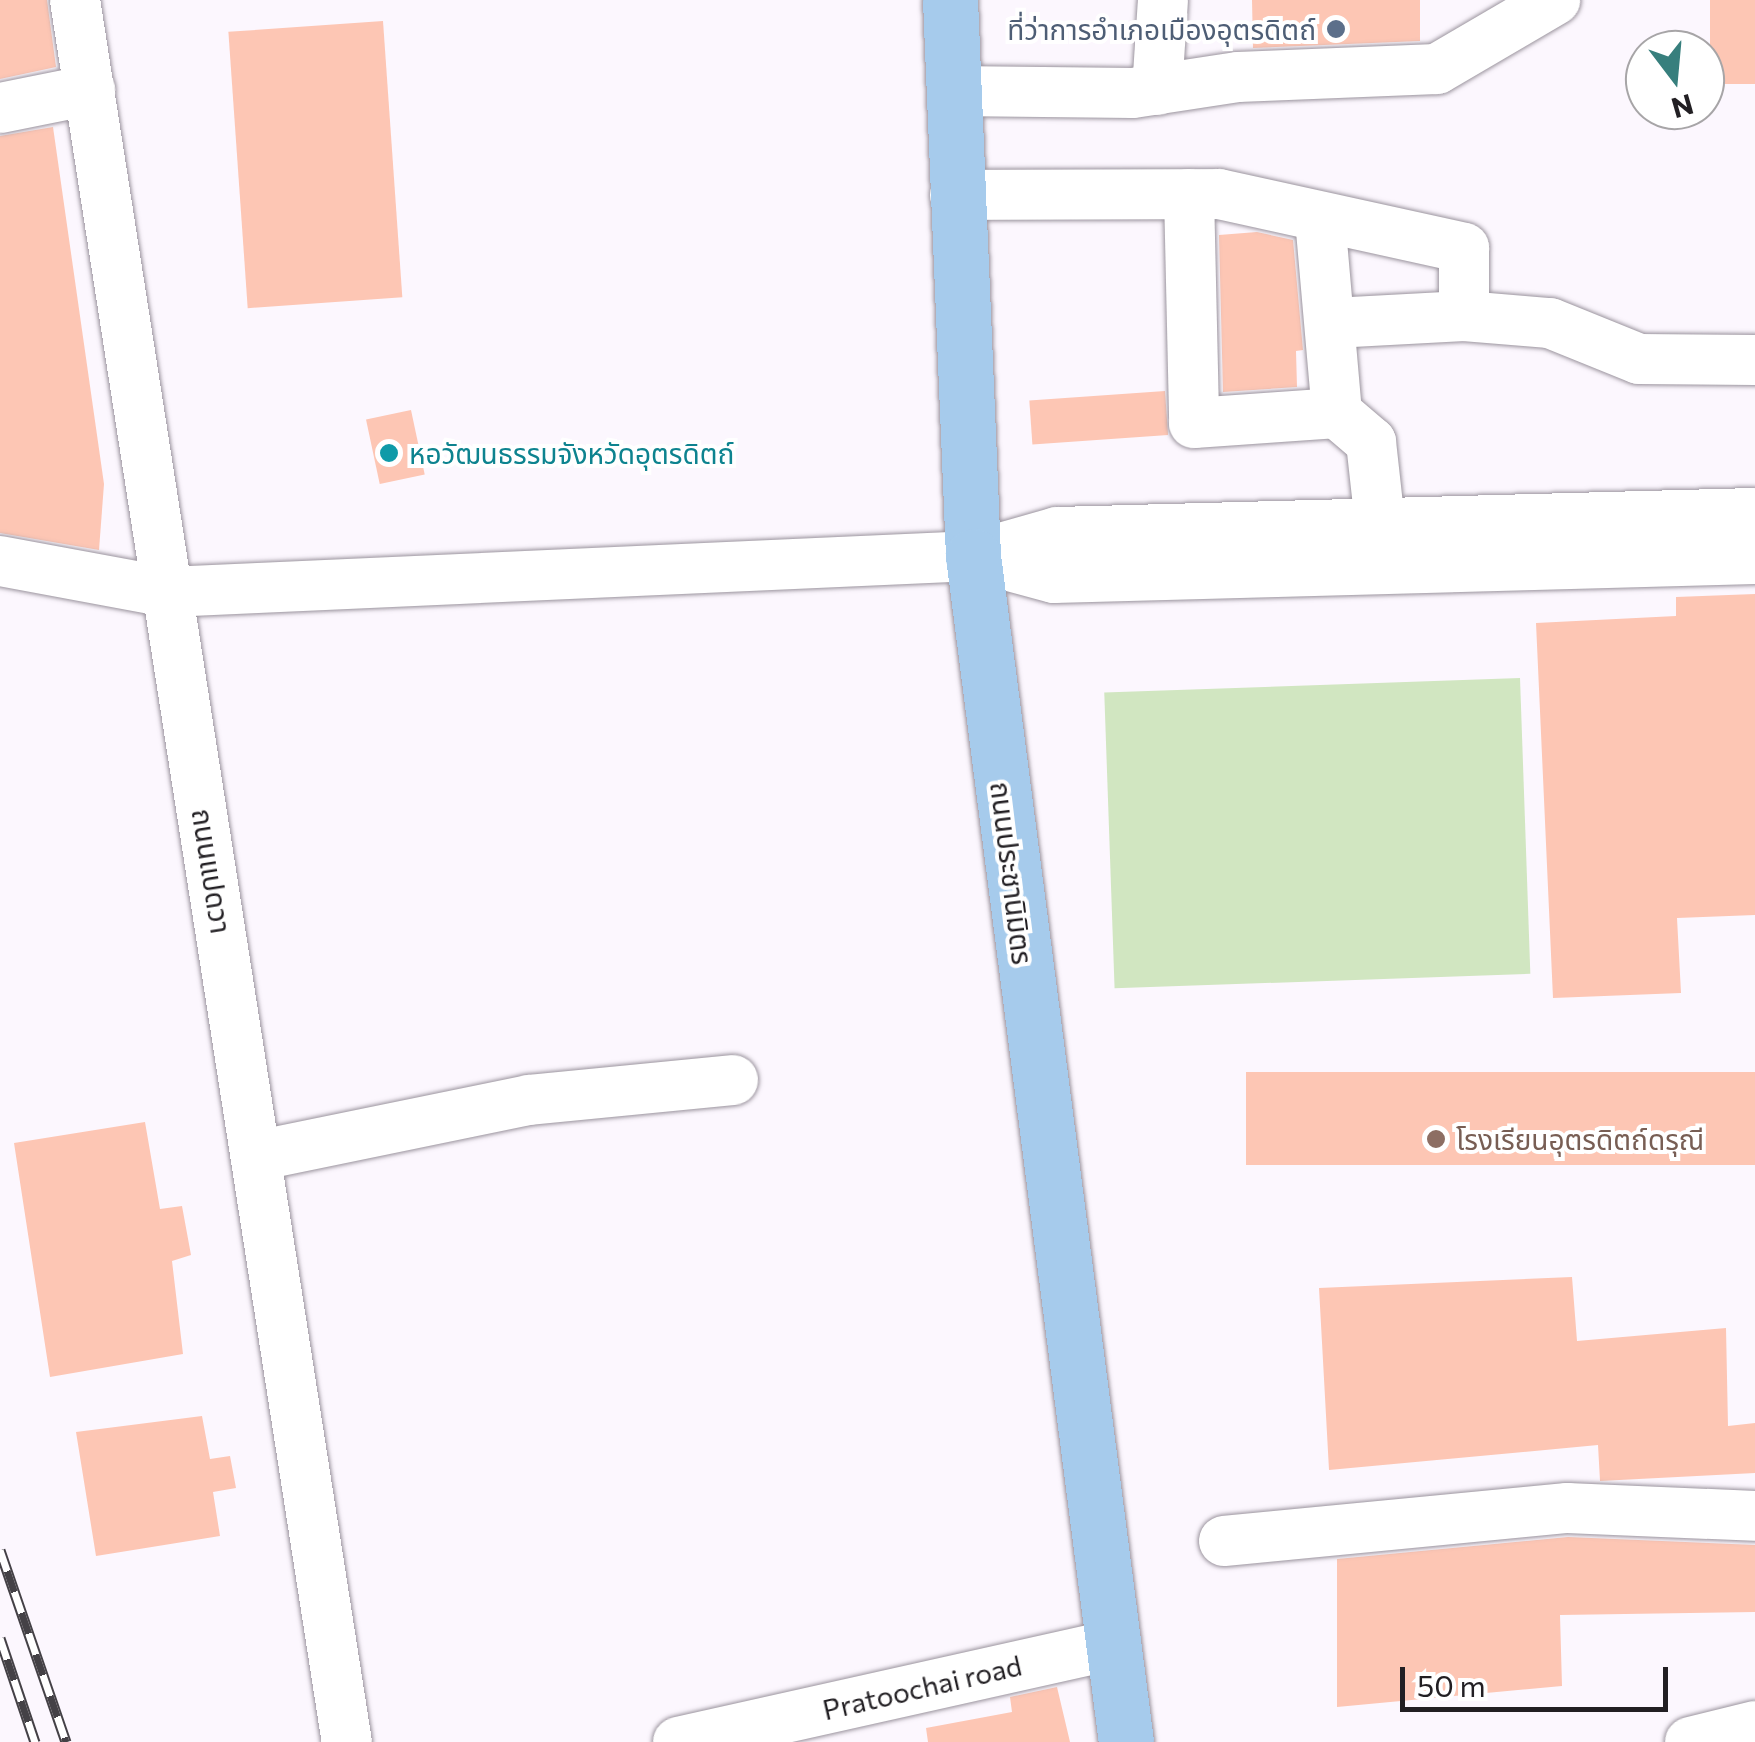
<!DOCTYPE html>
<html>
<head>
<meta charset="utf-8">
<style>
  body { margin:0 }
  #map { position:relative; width:1755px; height:1742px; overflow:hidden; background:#fcf7fe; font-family:Commissioner,"Noto Sans Thai",sans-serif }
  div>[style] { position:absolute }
  .green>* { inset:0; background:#d1e6c1; transform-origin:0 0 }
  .building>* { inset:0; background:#fdc6b4; transform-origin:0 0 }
  .roads { filter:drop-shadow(0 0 2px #9b949e) drop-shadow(0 0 2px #9b949e) }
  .minor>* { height:50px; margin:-25px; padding:0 25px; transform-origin:25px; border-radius:25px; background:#fff }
  .major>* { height:55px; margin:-27.5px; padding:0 27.5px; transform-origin:27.5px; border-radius:27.5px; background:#a6cbec }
  .rail>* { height:11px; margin-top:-5.5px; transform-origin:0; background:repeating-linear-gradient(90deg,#fff 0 22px,#444146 0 44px); box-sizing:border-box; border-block:2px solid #444146 }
  .dots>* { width:28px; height:28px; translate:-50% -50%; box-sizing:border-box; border:5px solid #fff; border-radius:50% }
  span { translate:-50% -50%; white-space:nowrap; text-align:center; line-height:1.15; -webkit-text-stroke:8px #fff; paint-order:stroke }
  .service-label { font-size:28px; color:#4e5e75 }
  .right { translate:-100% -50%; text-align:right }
  .culture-label { font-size:28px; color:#0d838f }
  .left { translate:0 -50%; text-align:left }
  .street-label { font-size:28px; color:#221f23 }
  .education-label { font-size:28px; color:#785e54 }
  .north { position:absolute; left:1625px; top:30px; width:100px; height:100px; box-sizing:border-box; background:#fff; border:2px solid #a7a5a7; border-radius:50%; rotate:164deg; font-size:28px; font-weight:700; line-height:40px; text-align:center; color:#221f23 }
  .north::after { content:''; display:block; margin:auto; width:35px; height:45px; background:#377f7d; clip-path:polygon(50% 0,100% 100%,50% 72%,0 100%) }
  .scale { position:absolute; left:1400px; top:1667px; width:268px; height:45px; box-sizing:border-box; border:5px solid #221f23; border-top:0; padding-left:12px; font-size:30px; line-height:35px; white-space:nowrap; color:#221f23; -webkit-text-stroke:8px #fff; paint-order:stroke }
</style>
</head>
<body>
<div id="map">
  <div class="green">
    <i style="left:1520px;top:678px;width:296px;height:416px;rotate:88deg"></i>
  </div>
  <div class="building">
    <i style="clip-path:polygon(0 0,47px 0,56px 67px,0 79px)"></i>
    <i style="clip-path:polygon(1252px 0,1420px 0,1420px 41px,1253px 48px)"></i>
    <i style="left:1710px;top:0;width:45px;height:84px"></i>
    <i style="left:383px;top:21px;width:277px;height:155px;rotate:86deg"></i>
    <i style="clip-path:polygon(53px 127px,104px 484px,99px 550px,0 533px,0 136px)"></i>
    <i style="clip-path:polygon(1257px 232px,1293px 240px,1303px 350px,1296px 351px,1297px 387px,1223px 392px,1219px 235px)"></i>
    <i style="left:1165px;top:391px;width:44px;height:136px;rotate:86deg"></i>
    <i style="left:411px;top:410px;width:66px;height:46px;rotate:78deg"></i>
    <i style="clip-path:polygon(1755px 594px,1755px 915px,1677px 918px,1681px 993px,1553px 998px,1536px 623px,1676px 616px,1676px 597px)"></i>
    <i style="left:1755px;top:1072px;width:93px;height:509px;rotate:90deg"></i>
    <i style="clip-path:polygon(145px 1122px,160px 1209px,182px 1206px,191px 1255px,172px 1261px,183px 1354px,50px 1377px,14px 1143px)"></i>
    <i style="clip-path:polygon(1572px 1277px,1577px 1341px,1726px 1328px,1728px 1426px,1755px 1423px,1755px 1473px,1600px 1481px,1598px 1445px,1329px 1470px,1319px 1288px)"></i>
    <i style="clip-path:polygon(202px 1416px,210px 1459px,230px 1456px,236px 1488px,213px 1492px,220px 1536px,96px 1556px,76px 1432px)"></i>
    <i style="clip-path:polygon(1568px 1537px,1755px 1545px,1755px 1612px,1560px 1615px,1562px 1686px,1337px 1707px,1337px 1559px)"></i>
    <i style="clip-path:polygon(1057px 1687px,1070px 1742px,928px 1742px,926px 1728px,1012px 1712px,1010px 1697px)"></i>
  </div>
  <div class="roads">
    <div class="minor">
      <i style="left:75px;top:0;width:1763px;rotate:81.13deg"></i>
      <i style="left:1157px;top:90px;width:90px;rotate:-86.2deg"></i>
      <i style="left:952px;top:91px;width:181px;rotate:0.6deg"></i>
      <i style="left:1133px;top:93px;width:106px;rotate:-8.7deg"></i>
      <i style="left:1238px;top:77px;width:199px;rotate:-2.3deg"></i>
      <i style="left:1437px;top:69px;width:137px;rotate:-30.3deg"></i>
      <i style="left:0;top:108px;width:92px;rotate:-11.3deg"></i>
      <i style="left:1189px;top:194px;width:229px;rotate:88.7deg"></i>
      <i style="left:1194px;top:423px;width:143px;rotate:-4deg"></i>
      <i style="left:1337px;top:413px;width:195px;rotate:-95deg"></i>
      <i style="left:955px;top:195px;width:264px;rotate:-0.2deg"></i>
      <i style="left:1219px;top:194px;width:251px;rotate:12.4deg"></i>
      <i style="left:1464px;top:248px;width:68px;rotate:90deg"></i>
      <i style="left:1333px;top:323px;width:131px;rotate:-3.1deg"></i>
      <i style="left:1464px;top:316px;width:86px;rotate:4.7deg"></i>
      <i style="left:1550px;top:323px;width:96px;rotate:22deg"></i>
      <i style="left:1639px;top:359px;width:116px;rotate:0.5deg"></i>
      <i style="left:1337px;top:413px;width:45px;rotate:40.5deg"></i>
      <i style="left:1371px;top:442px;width:81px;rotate:83.7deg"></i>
      <i style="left:973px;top:556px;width:84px;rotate:15.2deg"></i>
      <i style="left:1054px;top:578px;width:701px;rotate:-1.55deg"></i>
      <i style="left:0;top:561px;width:171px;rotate:10.5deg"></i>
      <i style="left:168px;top:592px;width:806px;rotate:-2.56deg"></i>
      <i style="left:973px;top:556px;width:87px;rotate:-15.9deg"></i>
      <i style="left:1057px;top:532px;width:698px;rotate:-1.56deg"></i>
      <i style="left:256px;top:1156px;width:279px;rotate:-11.6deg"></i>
      <i style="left:529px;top:1100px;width:205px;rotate:-5.6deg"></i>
      <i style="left:1224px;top:1541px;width:345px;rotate:-5.5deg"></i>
      <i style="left:1567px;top:1508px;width:188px;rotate:2.4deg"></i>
      <i style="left:678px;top:1742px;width:441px;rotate:-12.6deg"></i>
      <i style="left:1690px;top:1742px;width:67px;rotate:-13.8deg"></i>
    </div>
    <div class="major">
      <i style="left:950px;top:0;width:556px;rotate:87.63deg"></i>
      <i style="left:973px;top:556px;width:1196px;rotate:82.65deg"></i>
    </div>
  </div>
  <div class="rail">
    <i style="left:0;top:1550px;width:203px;rotate:71deg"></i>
    <i style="left:0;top:1638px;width:110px;rotate:71.4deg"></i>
  </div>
  <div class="dots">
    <i style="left:1336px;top:29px;background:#5c6f8a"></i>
    <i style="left:389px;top:453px;background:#0f9aa8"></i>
    <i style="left:1436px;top:1139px;background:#8d6e63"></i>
  </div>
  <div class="service-label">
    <span class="right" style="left:1316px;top:29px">ที่ว่าการอำเภอเมืองอุตรดิตถ์</span>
  </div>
  <div class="culture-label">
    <span class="left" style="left:409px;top:453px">หอวัฒนธรรมจังหวัดอุตรดิตถ์</span>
  </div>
  <div class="street-label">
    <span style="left:212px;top:871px;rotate:81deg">ถนนแปดวา</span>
    <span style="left:1012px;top:873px;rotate:83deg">ถนนประชานิมิตร</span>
    <span style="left:922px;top:1687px;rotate:-13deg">Pratoochai road</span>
  </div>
  <div class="education-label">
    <span class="left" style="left:1456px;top:1139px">โรงเรียนอุตรดิตถ์ดรุณี</span>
  </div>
  <div class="north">N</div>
  <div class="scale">50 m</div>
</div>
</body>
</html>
